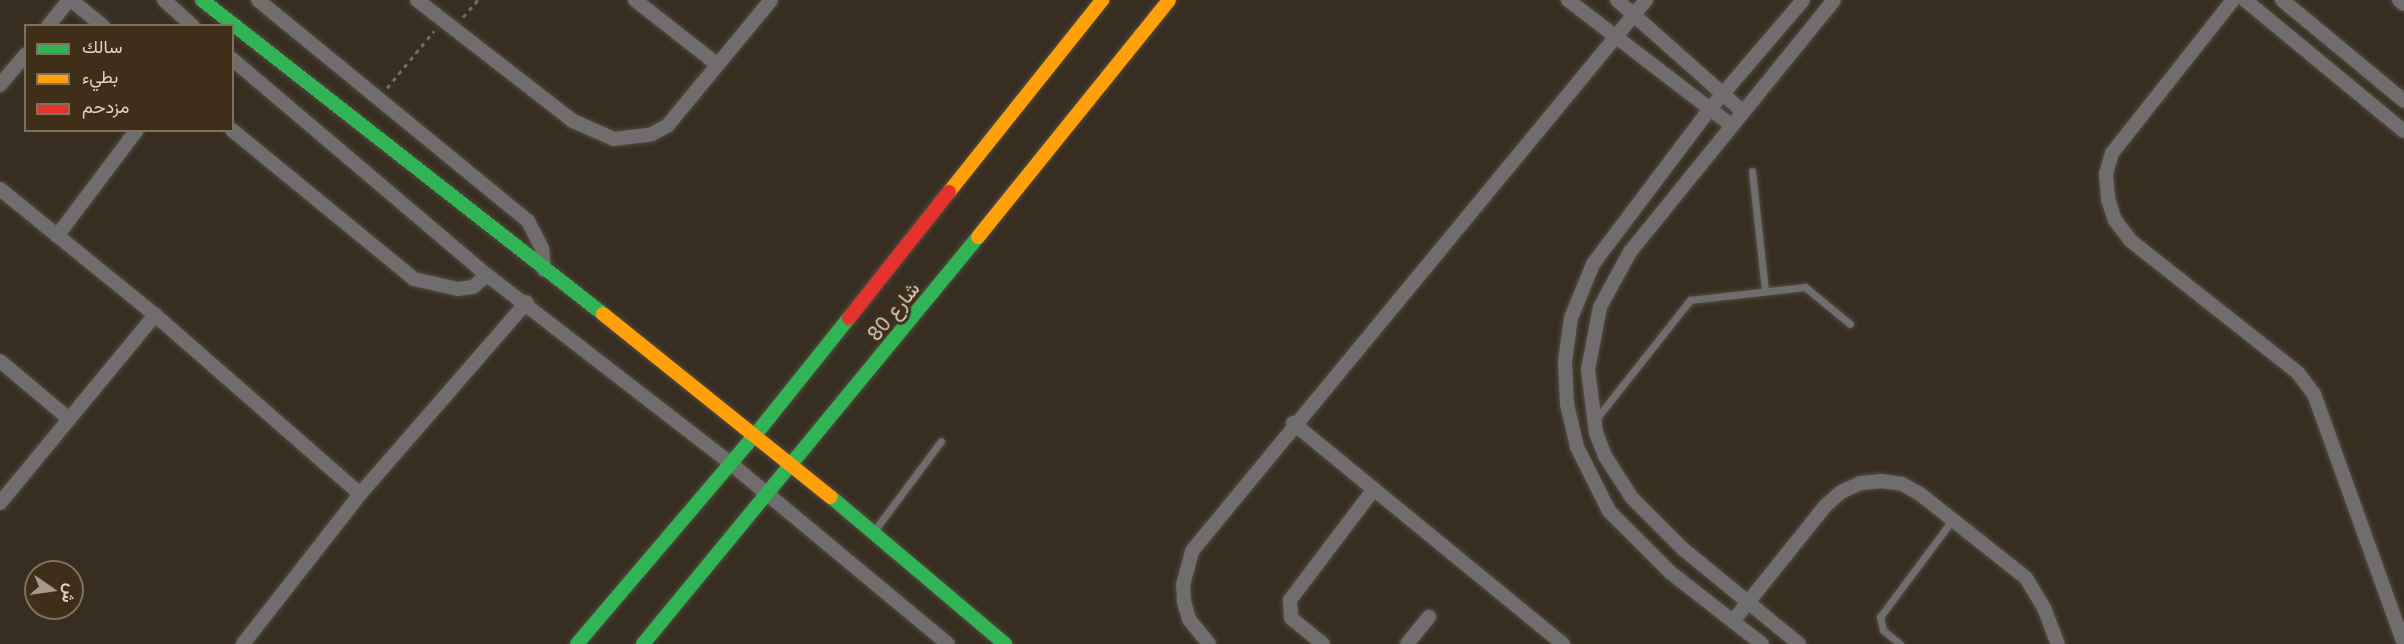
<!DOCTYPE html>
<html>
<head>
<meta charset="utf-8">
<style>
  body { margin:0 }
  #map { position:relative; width:2404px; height:644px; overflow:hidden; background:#372e21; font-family:"IBM Plex Sans",Vazirmatn,sans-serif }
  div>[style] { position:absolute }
  .path>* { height:3px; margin-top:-1.5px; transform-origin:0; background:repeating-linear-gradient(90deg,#6e6a68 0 4.5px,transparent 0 9px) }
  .roads { filter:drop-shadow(0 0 2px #534b40) drop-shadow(0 0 2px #534b40) }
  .lane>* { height:7px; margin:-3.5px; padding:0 3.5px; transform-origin:3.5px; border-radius:3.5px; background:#6f6d6e }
  .street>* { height:14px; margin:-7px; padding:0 7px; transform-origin:7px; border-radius:7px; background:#6f6d6e }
  .fast>* { height:14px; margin:-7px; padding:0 7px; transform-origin:7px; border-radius:7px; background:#30b455 }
  .slow>* { height:14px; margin:-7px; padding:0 7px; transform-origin:7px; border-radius:7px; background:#ff9f0a }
  .jam>* { height:14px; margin:-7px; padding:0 7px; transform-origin:7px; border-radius:7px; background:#e5322d }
  span { translate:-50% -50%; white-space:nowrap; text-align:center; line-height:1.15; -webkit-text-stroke:6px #402f18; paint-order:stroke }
  .street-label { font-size:20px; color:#ded3c6 }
  .legend { position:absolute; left:24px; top:24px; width:210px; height:108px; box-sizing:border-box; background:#402f18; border:2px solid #7f715e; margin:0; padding:8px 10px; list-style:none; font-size:18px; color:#ded3c6 }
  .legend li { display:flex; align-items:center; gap:12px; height:30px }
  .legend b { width:30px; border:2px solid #7f715e }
  .north { position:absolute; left:24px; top:560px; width:60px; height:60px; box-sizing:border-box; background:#402f18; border:2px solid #7f715e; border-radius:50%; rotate:103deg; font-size:16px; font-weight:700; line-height:24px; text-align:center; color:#ded3c6 }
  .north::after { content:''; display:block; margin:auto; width:21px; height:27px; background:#a4998c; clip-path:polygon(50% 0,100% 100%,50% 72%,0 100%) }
</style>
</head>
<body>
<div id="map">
  <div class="path">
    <i style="left:463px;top:17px;width:23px;rotate:-49deg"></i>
    <i style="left:387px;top:88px;width:74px;rotate:-50.5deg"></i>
  </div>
  <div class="roads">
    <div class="lane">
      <i style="left:1752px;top:171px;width:120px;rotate:83.8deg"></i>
      <i style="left:1596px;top:419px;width:152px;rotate:-51.7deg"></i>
      <i style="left:1690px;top:300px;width:116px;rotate:-6.4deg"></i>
      <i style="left:1805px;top:287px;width:58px;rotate:39.4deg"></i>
      <i style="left:874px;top:531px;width:112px;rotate:-53.3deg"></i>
      <i style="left:1900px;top:644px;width:22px;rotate:-141deg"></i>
      <i style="left:1883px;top:630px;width:13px;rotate:-103deg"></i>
      <i style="left:1880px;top:617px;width:122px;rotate:-53.3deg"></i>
    </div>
    <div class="street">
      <i style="left:71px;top:0;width:41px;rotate:39.1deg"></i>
      <i style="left:164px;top:0;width:39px;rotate:42deg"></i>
      <i style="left:258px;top:0;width:349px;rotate:39.3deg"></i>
      <i style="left:528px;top:221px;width:30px;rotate:63deg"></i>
      <i style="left:542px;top:248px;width:22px;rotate:85deg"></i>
      <i style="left:417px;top:0;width:197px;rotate:37.8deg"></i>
      <i style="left:573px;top:121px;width:45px;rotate:23.7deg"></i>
      <i style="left:614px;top:139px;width:38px;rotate:-7deg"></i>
      <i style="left:652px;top:134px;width:18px;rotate:-29deg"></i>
      <i style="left:668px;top:125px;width:162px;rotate:-50.5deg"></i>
      <i style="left:635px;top:0;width:105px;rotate:38.1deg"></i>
      <i style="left:1568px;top:0;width:205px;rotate:37.5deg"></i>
      <i style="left:1617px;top:0;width:169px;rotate:41.6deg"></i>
      <i style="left:2233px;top:0;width:195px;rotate:128.3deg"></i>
      <i style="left:2112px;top:153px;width:22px;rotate:106deg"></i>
      <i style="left:2106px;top:174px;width:25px;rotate:85deg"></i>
      <i style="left:2108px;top:199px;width:22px;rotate:72deg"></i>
      <i style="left:2115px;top:220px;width:26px;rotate:53deg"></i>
      <i style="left:2131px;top:241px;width:213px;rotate:38.3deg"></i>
      <i style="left:2298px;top:373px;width:26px;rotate:53deg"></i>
      <i style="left:2314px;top:394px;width:266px;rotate:70.2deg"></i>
      <i style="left:2245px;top:0;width:206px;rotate:39.5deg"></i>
      <i style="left:2282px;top:0;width:158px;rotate:39.6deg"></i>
      <i style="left:2399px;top:0;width:6px;rotate:39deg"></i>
      <i style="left:48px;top:26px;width:33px;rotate:-51deg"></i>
      <i style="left:232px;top:59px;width:334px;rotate:40.3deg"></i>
      <i style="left:487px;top:275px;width:307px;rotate:37.7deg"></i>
      <i style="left:730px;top:463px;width:283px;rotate:39.7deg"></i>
      <i style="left:0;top:85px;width:40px;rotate:-50deg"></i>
      <i style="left:232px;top:130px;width:235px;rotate:39.3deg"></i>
      <i style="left:414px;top:279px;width:45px;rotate:12.8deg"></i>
      <i style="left:458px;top:289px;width:15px;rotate:-8deg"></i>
      <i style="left:473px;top:287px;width:18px;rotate:-41deg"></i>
      <i style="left:0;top:189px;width:200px;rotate:39.1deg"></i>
      <i style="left:155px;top:315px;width:272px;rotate:41.1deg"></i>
      <i style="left:57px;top:236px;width:133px;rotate:-53deg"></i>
      <i style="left:0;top:361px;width:90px;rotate:40deg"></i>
      <i style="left:1293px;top:423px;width:349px;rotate:39.3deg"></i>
      <i style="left:0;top:503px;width:244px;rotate:-50.5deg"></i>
      <i style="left:1733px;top:621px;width:147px;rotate:-51.3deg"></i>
      <i style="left:1825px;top:506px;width:21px;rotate:-41deg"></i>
      <i style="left:1841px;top:492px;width:21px;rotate:-25deg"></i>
      <i style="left:1860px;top:483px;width:21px;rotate:-5deg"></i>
      <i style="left:1881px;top:481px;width:21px;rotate:8deg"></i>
      <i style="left:1902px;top:484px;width:21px;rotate:29deg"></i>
      <i style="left:1920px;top:494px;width:135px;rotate:38.4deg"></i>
      <i style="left:2026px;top:578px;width:35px;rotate:59deg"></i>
      <i style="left:2044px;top:608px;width:39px;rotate:69deg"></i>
      <i style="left:243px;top:644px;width:190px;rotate:-52deg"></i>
      <i style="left:360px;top:494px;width:254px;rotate:-49deg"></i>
      <i style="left:1209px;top:644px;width:32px;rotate:-129deg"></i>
      <i style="left:1189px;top:619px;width:18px;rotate:-106deg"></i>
      <i style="left:1184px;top:602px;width:17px;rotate:-93deg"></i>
      <i style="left:1183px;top:585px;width:35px;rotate:-75deg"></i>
      <i style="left:1192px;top:551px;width:714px;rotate:-50.51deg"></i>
      <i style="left:1323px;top:644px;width:41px;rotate:-140.9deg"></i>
      <i style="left:1291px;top:618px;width:18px;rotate:-93deg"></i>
      <i style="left:1290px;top:600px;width:139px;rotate:-52.9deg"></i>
      <i style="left:1407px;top:644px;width:35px;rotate:-51deg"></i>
      <i style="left:1762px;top:644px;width:117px;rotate:-142deg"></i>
      <i style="left:1670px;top:572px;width:86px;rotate:-135deg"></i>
      <i style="left:1609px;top:511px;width:72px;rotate:-116.6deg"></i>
      <i style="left:1577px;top:447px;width:44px;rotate:-103.1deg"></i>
      <i style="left:1567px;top:404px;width:43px;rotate:-92.7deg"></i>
      <i style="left:1565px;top:361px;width:43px;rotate:-82.1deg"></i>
      <i style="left:1571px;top:318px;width:58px;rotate:-67.8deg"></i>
      <i style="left:1593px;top:264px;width:194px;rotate:-53deg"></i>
      <i style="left:1710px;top:109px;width:143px;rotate:-49.5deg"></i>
      <i style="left:1799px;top:644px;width:149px;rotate:-140.7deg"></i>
      <i style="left:1684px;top:550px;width:74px;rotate:-135deg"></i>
      <i style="left:1632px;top:498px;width:50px;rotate:-122.7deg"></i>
      <i style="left:1605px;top:456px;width:25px;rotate:-111deg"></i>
      <i style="left:1596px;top:433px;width:64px;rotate:-97.2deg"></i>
      <i style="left:1588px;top:370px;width:64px;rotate:-79.2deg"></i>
      <i style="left:1600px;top:307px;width:63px;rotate:-61.4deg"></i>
      <i style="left:1630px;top:252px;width:324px;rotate:-51deg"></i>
    </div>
    <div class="fast">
      <i style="left:202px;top:0;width:509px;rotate:38.06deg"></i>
      <i style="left:831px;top:497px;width:228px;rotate:40.2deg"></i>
      <i style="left:577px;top:644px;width:276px;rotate:-49.6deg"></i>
      <i style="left:756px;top:434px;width:149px;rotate:-51.3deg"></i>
      <i style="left:643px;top:644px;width:527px;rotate:-50.54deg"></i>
    </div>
    <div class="slow">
      <i style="left:949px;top:192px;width:246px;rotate:-51.4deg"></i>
      <i style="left:978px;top:237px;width:304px;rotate:-51.1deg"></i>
      <i style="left:603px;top:314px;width:292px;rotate:38.8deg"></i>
    </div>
    <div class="jam">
      <i style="left:849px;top:318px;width:161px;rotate:-51.6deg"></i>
    </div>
  </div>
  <div class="street-label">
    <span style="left:893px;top:311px;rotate:-51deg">شارع 80</span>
  </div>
  <ul class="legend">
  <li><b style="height:8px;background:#30b455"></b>سالك</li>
  <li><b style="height:8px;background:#ff9f0a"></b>بطيء</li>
  <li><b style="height:8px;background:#e5322d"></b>مزدحم</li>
  </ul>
  <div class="north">ش</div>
</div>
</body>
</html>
